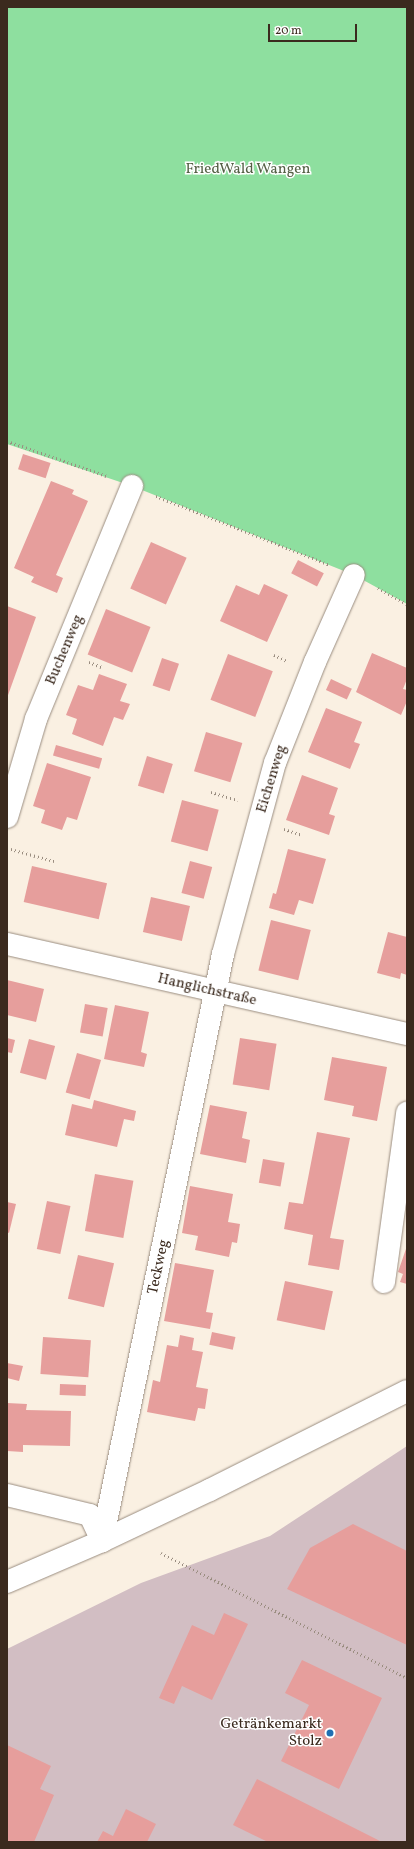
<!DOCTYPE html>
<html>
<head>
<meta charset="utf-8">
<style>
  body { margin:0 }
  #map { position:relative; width:414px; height:1849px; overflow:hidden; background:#faf0e2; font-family:Vollkorn,serif }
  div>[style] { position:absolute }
  .industrial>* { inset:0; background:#d2bec3 }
  .green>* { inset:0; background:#8edf9f }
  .building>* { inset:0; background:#e69e9c; transform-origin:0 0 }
  .path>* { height:2.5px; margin-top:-1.25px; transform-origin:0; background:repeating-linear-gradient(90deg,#9a8d80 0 1px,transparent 0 4px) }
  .roads { filter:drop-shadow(0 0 1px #9a8d80) drop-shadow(0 0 1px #9a8d80) }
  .minor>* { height:22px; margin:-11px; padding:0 11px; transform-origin:11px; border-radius:11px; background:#fff }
  .tertiary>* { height:22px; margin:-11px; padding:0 11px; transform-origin:11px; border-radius:11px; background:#fff }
  .dots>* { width:11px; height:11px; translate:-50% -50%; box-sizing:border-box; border:2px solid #fff; border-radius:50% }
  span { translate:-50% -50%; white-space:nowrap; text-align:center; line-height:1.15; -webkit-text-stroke:3px #fff; paint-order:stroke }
  .park-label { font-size:15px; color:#546045 }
  .street-label { font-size:15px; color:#3b2a1e }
  .poi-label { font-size:15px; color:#3b2a1e }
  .right { translate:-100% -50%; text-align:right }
  .frame { position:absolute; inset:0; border:8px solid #3b2a1e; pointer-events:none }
  .scale { position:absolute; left:268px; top:24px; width:89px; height:18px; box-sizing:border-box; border:2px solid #3b2a1e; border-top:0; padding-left:5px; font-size:12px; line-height:14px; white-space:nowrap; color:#3b2a1e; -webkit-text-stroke:3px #fff; paint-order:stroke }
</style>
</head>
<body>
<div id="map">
  <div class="industrial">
    <i style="clip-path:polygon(407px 1446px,407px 1842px,7px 1842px,7px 1649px,141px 1583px,270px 1536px)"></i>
  </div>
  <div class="green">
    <i style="clip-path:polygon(7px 7px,407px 7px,407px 604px,354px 575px,132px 486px,7px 444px)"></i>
  </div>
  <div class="building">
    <i style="left:23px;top:454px;width:29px;height:16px;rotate:18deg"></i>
    <i style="clip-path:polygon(51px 481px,74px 490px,72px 494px,88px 501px,56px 575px,63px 578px,57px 593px,31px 582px,34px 577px,14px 568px)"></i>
    <i style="left:151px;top:542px;width:39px;height:51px;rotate:24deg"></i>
    <i style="left:298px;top:560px;width:29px;height:15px;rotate:27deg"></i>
    <i style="clip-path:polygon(264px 584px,288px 595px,267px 642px,220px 621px,236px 585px,259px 595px)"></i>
    <i style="clip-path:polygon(7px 606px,36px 617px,7px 698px)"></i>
    <i style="left:106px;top:609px;width:48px;height:49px;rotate:22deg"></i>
    <i style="clip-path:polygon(372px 653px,407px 668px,407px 679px,403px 689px,407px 690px,407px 701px,401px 715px,356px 692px)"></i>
    <i style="left:228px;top:654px;width:48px;height:49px;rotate:21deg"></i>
    <i style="left:162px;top:658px;width:18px;height:29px;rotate:19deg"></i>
    <i style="clip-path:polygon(99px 674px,127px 684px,120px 701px,130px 704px,123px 720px,114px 717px,103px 746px,72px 734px,77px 719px,66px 715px,78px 685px,93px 690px)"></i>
    <i style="left:331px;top:679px;width:23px;height:12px;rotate:25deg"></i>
    <i style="clip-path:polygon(326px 708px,362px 722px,354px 742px,360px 744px,350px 769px,308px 752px)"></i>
    <i style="left:206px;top:732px;width:38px;height:41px;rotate:17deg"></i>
    <i style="left:56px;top:745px;width:48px;height:11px;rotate:16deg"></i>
    <i style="left:147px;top:756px;width:27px;height:31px;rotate:17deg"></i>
    <i style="clip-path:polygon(47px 763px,91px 777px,77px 820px,67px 817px,62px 830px,41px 823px,45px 810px,33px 806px)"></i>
    <i style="clip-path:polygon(302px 775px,338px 788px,329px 814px,335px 816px,329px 835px,286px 820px)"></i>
    <i style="left:182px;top:800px;width:38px;height:43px;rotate:15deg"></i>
    <i style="clip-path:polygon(288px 849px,326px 859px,313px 904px,299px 900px,294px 915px,269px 908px,273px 893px,276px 894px)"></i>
    <i style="left:190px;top:861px;width:23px;height:33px;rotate:15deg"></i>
    <i style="left:32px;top:866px;width:77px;height:37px;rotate:13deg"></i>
    <i style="left:151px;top:897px;width:40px;height:36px;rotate:13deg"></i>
    <i style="left:271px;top:920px;width:41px;height:52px;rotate:14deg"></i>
    <i style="clip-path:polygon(388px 932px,407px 937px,407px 975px,401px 973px,400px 979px,377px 973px)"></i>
    <i style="clip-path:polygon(7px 980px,44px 989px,36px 1022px,7px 1015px)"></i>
    <i style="left:85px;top:1004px;width:23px;height:29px;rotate:10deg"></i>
    <i style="clip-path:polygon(115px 1005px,149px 1012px,141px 1052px,147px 1054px,144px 1067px,104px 1059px)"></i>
    <i style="clip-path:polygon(7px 1038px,15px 1040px,12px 1053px,7px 1052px)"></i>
    <i style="left:240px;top:1038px;width:37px;height:47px;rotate:9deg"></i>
    <i style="left:29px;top:1039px;width:27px;height:35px;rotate:15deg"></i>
    <i style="left:77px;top:1053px;width:25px;height:41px;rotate:16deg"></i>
    <i style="clip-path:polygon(332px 1057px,387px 1067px,377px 1121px,352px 1116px,354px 1106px,324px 1100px)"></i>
    <i style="clip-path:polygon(94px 1100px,136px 1111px,134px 1121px,124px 1119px,117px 1147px,65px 1135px,72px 1104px,92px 1109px)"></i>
    <i style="clip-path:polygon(210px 1105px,247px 1112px,242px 1138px,250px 1140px,246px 1163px,200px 1154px)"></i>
    <i style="clip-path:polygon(317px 1132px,350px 1138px,330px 1238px,344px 1240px,339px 1270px,308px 1265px,313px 1235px,284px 1229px,289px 1202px,303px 1204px)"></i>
    <i style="left:263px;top:1159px;width:22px;height:24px;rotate:10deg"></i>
    <i style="left:95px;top:1174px;width:39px;height:58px;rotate:10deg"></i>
    <i style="clip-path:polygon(190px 1186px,233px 1194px,228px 1222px,240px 1224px,237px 1243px,232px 1242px,229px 1257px,195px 1250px,198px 1236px,182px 1233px)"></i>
    <i style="left:47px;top:1201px;width:24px;height:49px;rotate:12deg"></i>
    <i style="clip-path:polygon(7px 1202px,16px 1204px,9px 1233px,7px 1232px)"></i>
    <i style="clip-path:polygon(407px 1246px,407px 1284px,400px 1282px,403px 1274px,398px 1272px)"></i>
    <i style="left:78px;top:1255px;width:37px;height:45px;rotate:13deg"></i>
    <i style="clip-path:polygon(175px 1263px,214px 1270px,206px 1312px,213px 1313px,210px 1329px,164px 1321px)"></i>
    <i style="left:285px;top:1281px;width:49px;height:40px;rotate:12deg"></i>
    <i style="left:212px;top:1332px;width:24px;height:13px;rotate:12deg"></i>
    <i style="clip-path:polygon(180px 1335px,194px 1338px,192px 1350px,203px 1352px,196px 1387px,208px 1389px,205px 1409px,198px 1408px,195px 1421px,147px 1412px,153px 1380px,160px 1382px,167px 1345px,178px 1347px)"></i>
    <i style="left:43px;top:1337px;width:48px;height:37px;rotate:4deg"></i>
    <i style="clip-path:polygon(7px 1363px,23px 1366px,19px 1381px,7px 1378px)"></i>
    <i style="left:60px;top:1384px;width:26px;height:11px;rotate:2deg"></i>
    <i style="clip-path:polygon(7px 1403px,27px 1404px,26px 1410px,71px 1411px,70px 1446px,23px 1445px,23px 1452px,7px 1451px)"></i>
    <i style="clip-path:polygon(353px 1524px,407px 1551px,407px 1645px,287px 1589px,310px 1548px)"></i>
    <i style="clip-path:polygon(224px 1613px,248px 1624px,212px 1700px,182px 1686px,174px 1704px,159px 1698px,192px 1625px,214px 1635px)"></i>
    <i style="clip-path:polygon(302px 1660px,382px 1698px,339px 1789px,281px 1761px,309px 1705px,285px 1693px)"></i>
    <i style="clip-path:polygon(7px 1745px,51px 1766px,40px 1789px,54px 1795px,34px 1842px,7px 1842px)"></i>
    <i style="clip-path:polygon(257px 1779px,382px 1842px,268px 1842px,233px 1825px)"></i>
    <i style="clip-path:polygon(126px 1809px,156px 1824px,147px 1842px,97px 1842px,103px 1831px,113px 1836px)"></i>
  </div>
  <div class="path">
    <i style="left:7px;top:441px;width:106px;rotate:19.3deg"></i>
    <i style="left:156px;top:496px;width:187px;rotate:21.6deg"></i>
    <i style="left:378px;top:588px;width:33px;rotate:29deg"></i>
    <i style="left:274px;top:655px;width:14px;rotate:25deg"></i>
    <i style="left:89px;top:662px;width:14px;rotate:21deg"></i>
    <i style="left:211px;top:792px;width:28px;rotate:17deg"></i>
    <i style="left:284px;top:829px;width:19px;rotate:18deg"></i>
    <i style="left:7px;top:848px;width:49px;rotate:15.5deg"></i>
    <i style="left:161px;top:1553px;width:276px;rotate:26.9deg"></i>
  </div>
  <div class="roads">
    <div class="minor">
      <i style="left:7px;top:817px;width:102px;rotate:-73.5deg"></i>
      <i style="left:36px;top:719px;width:252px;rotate:-67.6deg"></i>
      <i style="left:7px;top:944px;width:410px;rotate:12.7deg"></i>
      <i style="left:384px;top:1282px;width:171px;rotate:-82.2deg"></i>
      <i style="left:7px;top:1495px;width:85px;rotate:13.5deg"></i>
      <i style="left:90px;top:1515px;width:29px;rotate:65deg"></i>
      <i style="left:102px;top:1541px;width:599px;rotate:-78.35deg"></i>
      <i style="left:223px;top:954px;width:198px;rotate:-74.8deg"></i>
      <i style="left:275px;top:763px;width:109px;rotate:-68.4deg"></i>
      <i style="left:315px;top:662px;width:95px;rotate:-65.9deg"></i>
    </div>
    <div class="tertiary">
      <i style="left:7px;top:1582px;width:103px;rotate:-23.3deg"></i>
      <i style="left:102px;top:1541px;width:119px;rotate:-25.3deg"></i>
      <i style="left:210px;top:1490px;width:220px;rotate:-26.7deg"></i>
    </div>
  </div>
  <div class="dots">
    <i style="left:330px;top:1733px;background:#1f6fb2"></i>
  </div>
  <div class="park-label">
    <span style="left:248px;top:170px">FriedWald Wangen</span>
  </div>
  <div class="street-label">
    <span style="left:65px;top:650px;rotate:-67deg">Buchenweg</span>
    <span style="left:272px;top:779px;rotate:-73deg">Eichenweg</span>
    <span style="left:207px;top:990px;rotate:13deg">Hanglichstraße</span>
    <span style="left:159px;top:1267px;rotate:-78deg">Teckweg</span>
  </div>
  <div class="poi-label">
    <span class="right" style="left:322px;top:1733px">Getränkemarkt<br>Stolz</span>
  </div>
  <div class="frame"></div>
  <div class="scale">20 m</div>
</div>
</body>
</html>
